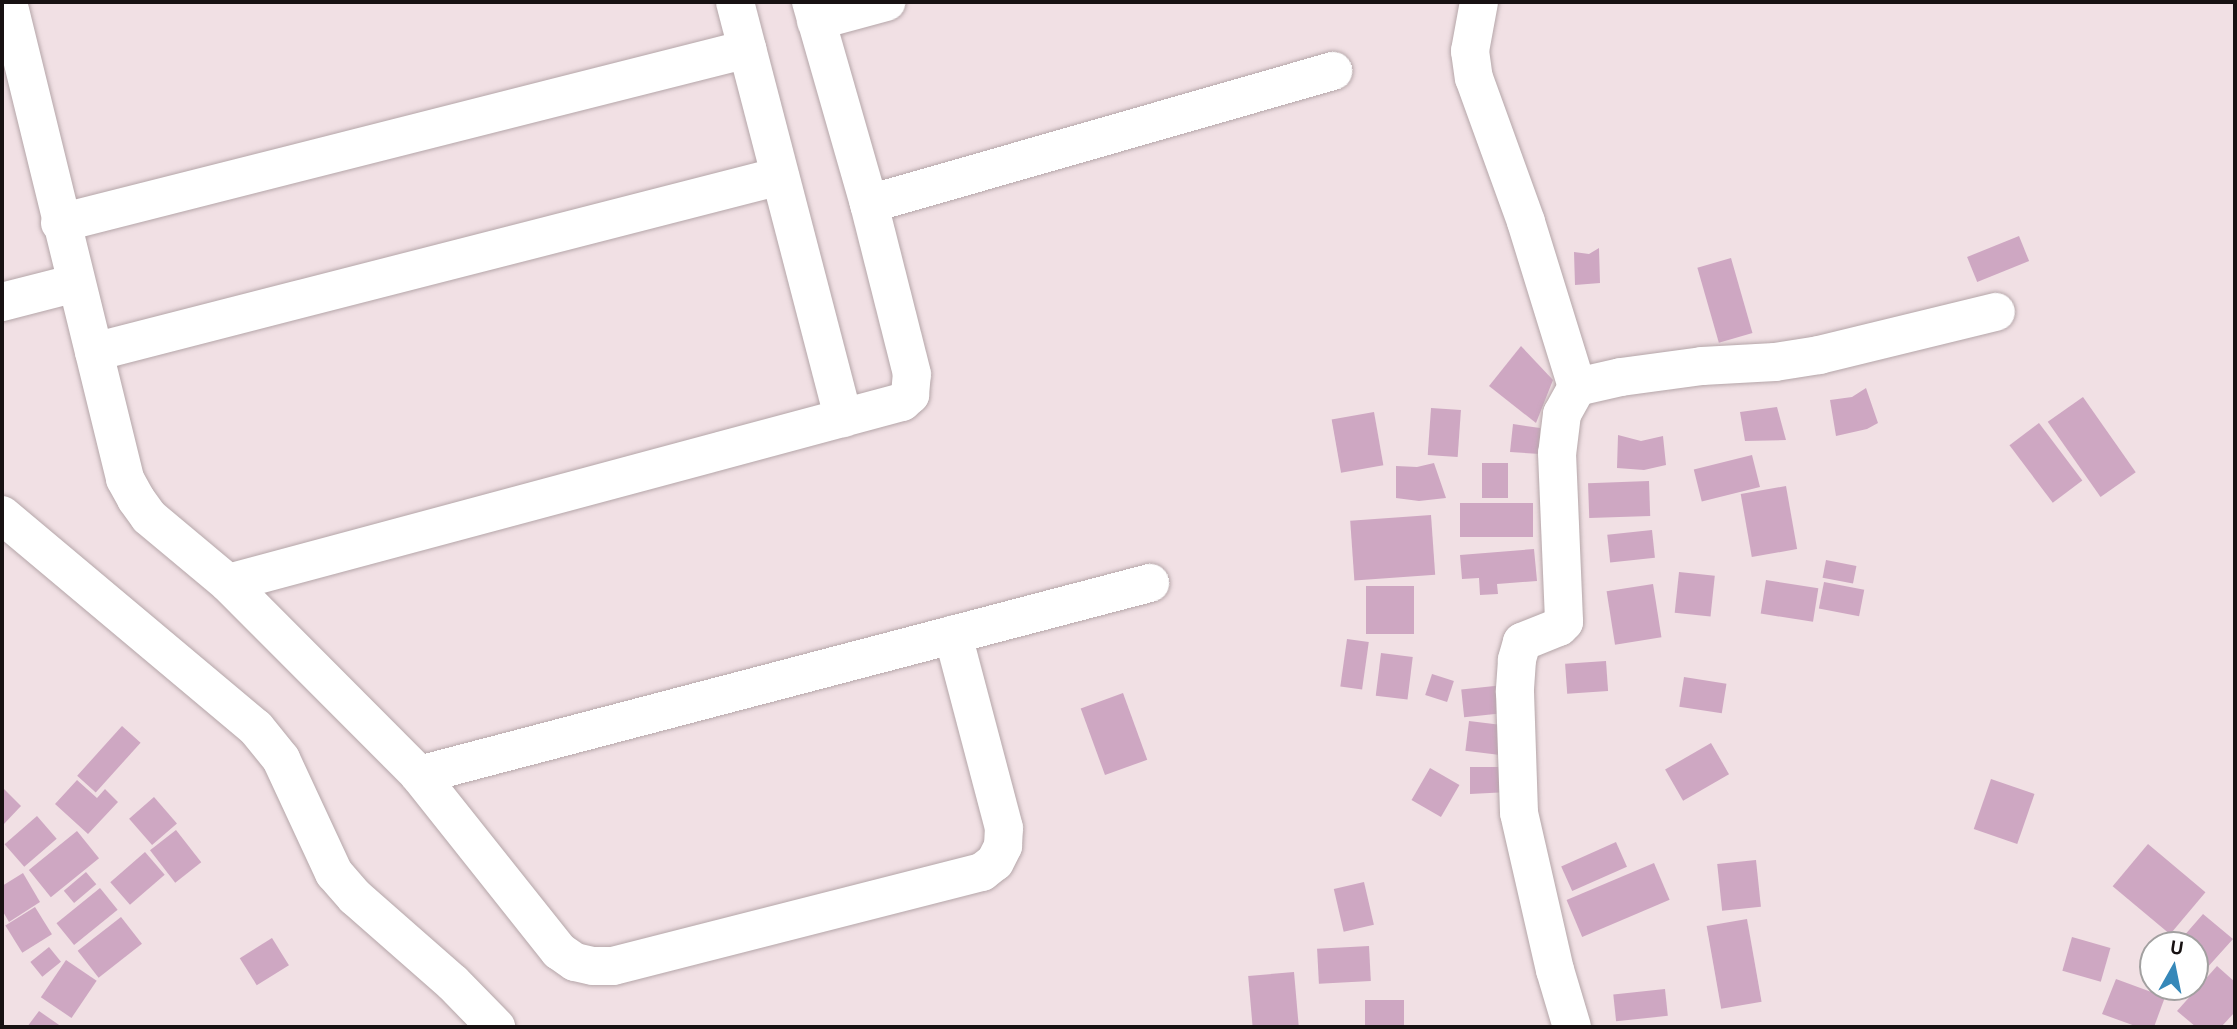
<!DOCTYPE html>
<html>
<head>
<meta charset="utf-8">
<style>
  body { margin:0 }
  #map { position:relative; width:2237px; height:1029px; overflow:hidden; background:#f1e0e4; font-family:Ubuntu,sans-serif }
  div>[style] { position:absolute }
  .building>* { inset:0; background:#cea7c2; transform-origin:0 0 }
  .roads { filter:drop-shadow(0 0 2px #b5a6a9) drop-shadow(0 0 2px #b5a6a9) }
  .minor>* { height:38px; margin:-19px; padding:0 19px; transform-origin:19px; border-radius:19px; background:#fff }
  span { translate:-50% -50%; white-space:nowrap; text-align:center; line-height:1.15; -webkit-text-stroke:6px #fff; paint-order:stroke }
  .frame { position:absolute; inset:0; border:4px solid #171112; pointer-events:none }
  .north { position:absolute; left:2139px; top:931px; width:70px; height:70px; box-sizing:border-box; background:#fff; border:2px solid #a2a0a0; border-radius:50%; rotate:9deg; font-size:19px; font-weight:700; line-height:28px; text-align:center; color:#171112 }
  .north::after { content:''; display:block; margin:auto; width:24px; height:32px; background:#3688b9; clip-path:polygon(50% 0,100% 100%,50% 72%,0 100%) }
</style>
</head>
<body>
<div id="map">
  <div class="building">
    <i style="left:2019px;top:236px;width:27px;height:56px;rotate:68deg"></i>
    <i style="clip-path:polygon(1599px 248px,1600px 283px,1575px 285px,1574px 252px,1589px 254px)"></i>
    <i style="left:1731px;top:258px;width:78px;height:35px;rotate:74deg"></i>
    <i style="clip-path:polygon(1521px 346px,1553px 380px,1536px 423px,1489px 386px)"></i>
    <i style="clip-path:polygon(1866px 388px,1878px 423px,1867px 429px,1836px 436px,1830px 400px,1852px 397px)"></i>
    <i style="left:2083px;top:397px;width:92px;height:43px;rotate:55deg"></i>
    <i style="clip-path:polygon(1777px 407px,1786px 440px,1745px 441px,1740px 412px)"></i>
    <i style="left:1431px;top:408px;width:30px;height:47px;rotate:4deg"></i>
    <i style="left:1374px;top:412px;width:54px;height:43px;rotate:80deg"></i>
    <i style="left:2039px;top:423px;width:72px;height:37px;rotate:53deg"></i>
    <i style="clip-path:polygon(1513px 424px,1540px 428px,1540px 454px,1510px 452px)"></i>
    <i style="clip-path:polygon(1618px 435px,1641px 441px,1663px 436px,1666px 465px,1644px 470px,1617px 468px)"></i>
    <i style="left:1752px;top:455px;width:33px;height:60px;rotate:76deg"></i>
    <i style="clip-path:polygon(1434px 463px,1446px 498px,1419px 501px,1396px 498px,1396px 466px,1417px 467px)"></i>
    <i style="left:1482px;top:463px;width:26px;height:35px"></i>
    <i style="left:1649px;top:481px;width:35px;height:61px;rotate:88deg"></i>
    <i style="left:1786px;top:486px;width:64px;height:46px;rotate:80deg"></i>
    <i style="left:1533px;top:503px;width:34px;height:73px;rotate:90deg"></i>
    <i style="left:1431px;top:515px;width:60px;height:81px;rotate:86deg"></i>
    <i style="left:1652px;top:530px;width:28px;height:45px;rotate:84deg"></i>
    <i style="clip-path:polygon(1534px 549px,1537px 581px,1497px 584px,1498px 594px,1480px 595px,1479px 578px,1462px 579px,1460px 555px)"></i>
    <i style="left:1826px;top:560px;width:31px;height:18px;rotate:11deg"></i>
    <i style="left:1679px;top:572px;width:36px;height:41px;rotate:6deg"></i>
    <i style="left:1766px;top:580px;width:53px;height:34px;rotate:9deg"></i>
    <i style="left:1824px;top:582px;width:41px;height:27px;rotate:11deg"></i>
    <i style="left:1653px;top:584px;width:54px;height:47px;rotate:81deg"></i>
    <i style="left:1366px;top:586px;width:48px;height:48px"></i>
    <i style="left:1347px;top:639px;width:22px;height:48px;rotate:8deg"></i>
    <i style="left:1381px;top:653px;width:32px;height:43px;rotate:7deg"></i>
    <i style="left:1606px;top:661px;width:30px;height:41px;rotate:86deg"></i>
    <i style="left:1432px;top:674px;width:23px;height:22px;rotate:18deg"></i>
    <i style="left:1684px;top:677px;width:43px;height:30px;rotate:9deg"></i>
    <i style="left:1504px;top:685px;width:28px;height:43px;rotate:84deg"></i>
    <i style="left:1123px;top:693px;width:71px;height:45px;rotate:70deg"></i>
    <i style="left:1469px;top:721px;width:35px;height:30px;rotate:7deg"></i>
    <i style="left:122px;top:726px;width:25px;height:67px;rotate:42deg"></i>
    <i style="left:1711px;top:743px;width:36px;height:53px;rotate:60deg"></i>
    <i style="clip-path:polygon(1470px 767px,1512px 767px,1509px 792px,1470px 794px)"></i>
    <i style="left:1430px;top:768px;width:34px;height:37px;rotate:30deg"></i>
    <i style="left:1991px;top:779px;width:46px;height:53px;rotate:19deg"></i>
    <i style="clip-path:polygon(77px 780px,97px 798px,105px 789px,118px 802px,88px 834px,55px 804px)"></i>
    <i style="clip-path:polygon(2px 787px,21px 806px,2px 826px)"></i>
    <i style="left:154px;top:797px;width:35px;height:33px;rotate:49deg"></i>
    <i style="left:37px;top:816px;width:30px;height:43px;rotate:49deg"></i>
    <i style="left:176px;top:830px;width:41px;height:33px;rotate:52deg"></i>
    <i style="left:77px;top:831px;width:35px;height:62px;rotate:51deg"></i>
    <i style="left:1616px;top:842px;width:27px;height:60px;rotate:66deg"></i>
    <i style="left:2148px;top:844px;width:75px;height:55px;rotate:40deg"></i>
    <i style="left:145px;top:852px;width:30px;height:46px;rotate:49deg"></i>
    <i style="left:1756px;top:860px;width:47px;height:39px;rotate:84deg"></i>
    <i style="left:1654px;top:863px;width:40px;height:95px;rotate:67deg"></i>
    <i style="left:86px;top:872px;width:16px;height:29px;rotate:50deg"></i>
    <i style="clip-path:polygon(23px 873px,40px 902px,9px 922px,2px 910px,2px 886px)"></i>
    <i style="left:1364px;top:882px;width:44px;height:31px;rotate:77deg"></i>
    <i style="left:100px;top:888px;width:28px;height:56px;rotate:51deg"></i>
    <i style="left:35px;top:907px;width:32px;height:35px;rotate:58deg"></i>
    <i style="clip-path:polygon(2203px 914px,2233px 939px,2197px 979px,2195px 945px,2176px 945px)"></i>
    <i style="left:121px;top:917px;width:34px;height:55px;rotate:52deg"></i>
    <i style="left:1747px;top:919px;width:84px;height:41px;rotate:80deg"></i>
    <i style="left:2072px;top:937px;width:40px;height:35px;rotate:16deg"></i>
    <i style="left:272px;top:938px;width:32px;height:38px;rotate:58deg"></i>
    <i style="left:1369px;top:946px;width:35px;height:52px;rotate:87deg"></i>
    <i style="left:49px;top:947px;width:19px;height:24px;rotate:51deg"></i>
    <i style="left:66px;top:960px;width:37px;height:45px;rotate:34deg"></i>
    <i style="clip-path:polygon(2217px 966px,2235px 982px,2235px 1012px,2221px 1027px,2196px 1027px,2177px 1011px)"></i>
    <i style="left:1294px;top:972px;width:55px;height:46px;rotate:85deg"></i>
    <i style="clip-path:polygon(2116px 979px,2165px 997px,2154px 1027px,2138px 1027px,2102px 1014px)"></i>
    <i style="left:1665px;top:989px;width:27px;height:52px;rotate:84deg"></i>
    <i style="left:1365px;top:1000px;width:39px;height:27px"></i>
    <i style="clip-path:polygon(39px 1011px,62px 1027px,27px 1027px)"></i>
  </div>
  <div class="roads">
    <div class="minor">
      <i style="left:8px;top:2px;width:491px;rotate:76.2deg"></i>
      <i style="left:125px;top:479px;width:23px;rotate:61deg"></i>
      <i style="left:136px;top:499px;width:22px;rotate:54deg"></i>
      <i style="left:149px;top:517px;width:103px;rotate:39.9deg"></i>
      <i style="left:228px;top:583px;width:271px;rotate:45.1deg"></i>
      <i style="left:419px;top:775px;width:225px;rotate:51.5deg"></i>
      <i style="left:559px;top:951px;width:19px;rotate:35deg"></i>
      <i style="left:575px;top:962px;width:18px;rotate:13deg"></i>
      <i style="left:593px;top:966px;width:20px"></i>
      <i style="left:613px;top:966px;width:381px;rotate:-14.3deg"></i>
      <i style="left:982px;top:872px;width:16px;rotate:-38deg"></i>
      <i style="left:995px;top:862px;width:18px;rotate:-63deg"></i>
      <i style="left:1003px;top:846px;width:18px;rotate:-87deg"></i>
      <i style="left:1004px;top:828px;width:200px;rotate:-104.8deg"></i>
      <i style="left:735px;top:2px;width:430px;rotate:75.4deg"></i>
      <i style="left:1479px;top:2px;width:50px;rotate:100.4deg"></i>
      <i style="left:1470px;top:51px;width:27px;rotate:82deg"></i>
      <i style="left:1474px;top:78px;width:153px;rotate:70.1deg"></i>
      <i style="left:1526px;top:222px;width:173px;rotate:72.8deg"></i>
      <i style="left:1577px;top:387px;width:31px;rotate:119deg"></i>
      <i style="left:1562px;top:414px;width:39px;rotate:97deg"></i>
      <i style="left:1557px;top:453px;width:169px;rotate:87.6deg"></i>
      <i style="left:1564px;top:622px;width:7px;rotate:135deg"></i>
      <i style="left:1559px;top:627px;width:40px;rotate:158deg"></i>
      <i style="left:1522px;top:642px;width:19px;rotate:106deg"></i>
      <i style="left:1517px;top:660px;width:32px;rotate:94deg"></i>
      <i style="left:1515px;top:692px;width:121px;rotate:88.1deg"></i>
      <i style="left:1519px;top:813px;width:161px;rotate:77.1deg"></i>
      <i style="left:1555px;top:970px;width:59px;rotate:73.4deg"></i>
      <i style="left:816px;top:21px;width:73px;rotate:-15.2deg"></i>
      <i style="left:869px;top:204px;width:483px;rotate:-16deg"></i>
      <i style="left:60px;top:223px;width:709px;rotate:-14.21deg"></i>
      <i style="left:2px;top:302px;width:76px;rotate:-14.4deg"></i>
      <i style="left:94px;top:352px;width:708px;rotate:-14.39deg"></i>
      <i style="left:1577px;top:387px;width:45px;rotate:-12.8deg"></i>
      <i style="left:1621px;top:377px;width:82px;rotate:-7.7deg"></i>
      <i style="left:1702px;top:366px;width:73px;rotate:-3.1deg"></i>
      <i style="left:1775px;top:362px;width:45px;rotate:-9deg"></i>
      <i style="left:1819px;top:355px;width:182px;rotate:-13.7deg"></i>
      <i style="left:2px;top:515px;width:331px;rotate:40deg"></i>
      <i style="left:256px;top:728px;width:40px;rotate:51deg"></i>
      <i style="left:281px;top:759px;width:126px;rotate:65.1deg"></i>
      <i style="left:334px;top:873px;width:32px;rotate:49deg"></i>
      <i style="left:355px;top:897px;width:130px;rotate:41.3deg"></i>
      <i style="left:453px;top:983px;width:62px;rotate:45.7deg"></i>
      <i style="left:228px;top:583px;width:698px;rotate:-15.03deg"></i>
      <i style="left:902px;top:402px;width:11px;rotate:-41deg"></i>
      <i style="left:910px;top:395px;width:21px;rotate:-85deg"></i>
      <i style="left:912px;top:374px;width:175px;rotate:-104.2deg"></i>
      <i style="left:869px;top:204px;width:210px;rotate:-106deg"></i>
      <i style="left:419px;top:775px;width:756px;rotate:-14.72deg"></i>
    </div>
  </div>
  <div class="frame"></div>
  <div class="north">U</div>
</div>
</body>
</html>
